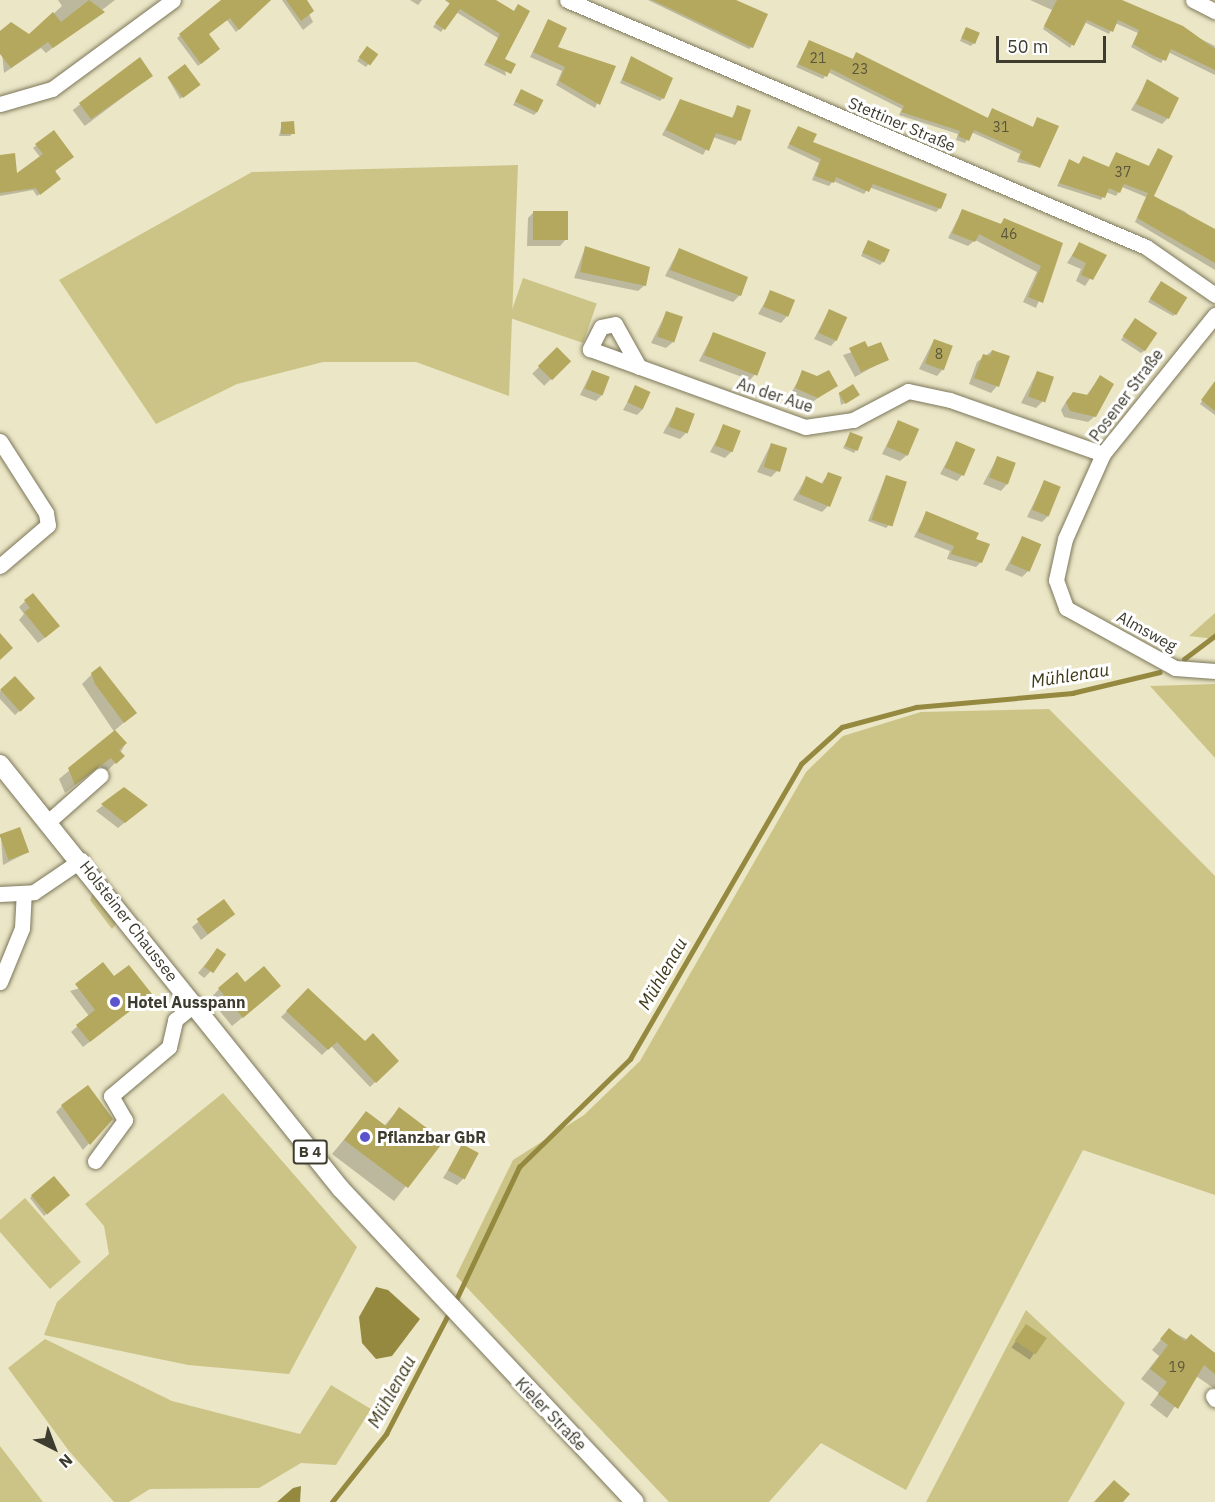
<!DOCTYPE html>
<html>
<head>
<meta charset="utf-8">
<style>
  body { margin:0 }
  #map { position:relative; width:1215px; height:1502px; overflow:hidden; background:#ebe6c6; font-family:"IBM Plex Sans",sans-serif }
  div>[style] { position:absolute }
  .green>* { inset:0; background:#ccc487; transform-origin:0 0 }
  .water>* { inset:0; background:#958940 }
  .shadow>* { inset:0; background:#0003; transform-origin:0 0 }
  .stream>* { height:4.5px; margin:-2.25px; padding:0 2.25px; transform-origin:2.25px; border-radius:2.25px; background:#958940 }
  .building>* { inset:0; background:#b4a85f; transform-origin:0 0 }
  .roads { filter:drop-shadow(0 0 2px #7c775a) drop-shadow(0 0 2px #7c775a) }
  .minor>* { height:15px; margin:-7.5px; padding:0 7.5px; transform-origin:7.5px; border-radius:7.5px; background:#fff }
  .major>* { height:18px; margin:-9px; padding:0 9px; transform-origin:9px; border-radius:9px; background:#fff }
  .dots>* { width:16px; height:16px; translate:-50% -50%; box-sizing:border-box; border:3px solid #fff; border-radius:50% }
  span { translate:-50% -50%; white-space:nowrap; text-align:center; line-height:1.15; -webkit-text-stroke:6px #fff; paint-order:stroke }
  .number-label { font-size:14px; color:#5c573b }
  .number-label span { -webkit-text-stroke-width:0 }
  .shield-label span { padding:2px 4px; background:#fff; border:2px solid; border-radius:4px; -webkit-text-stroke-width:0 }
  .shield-label { font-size:15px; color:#3e3c2f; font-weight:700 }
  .street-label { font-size:16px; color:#3e3c2f }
  .poi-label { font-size:16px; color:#3e3c2f; font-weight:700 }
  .left { translate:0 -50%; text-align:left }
  .water-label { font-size:18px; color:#3f3a19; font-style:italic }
  .north { position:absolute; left:24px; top:1418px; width:60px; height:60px; -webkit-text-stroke:4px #fff; paint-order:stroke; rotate:138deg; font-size:16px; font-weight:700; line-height:24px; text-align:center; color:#3e3c2f }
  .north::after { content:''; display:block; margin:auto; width:21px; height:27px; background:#3e3c2f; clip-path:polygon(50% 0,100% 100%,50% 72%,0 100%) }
  .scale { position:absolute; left:996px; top:36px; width:110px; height:27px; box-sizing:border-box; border:3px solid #3e3c2f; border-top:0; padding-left:8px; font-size:18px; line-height:21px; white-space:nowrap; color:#3e3c2f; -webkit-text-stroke:4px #fff; paint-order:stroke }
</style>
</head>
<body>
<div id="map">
  <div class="green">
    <i style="clip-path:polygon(518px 165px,509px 396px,416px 362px,323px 362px,237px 384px,156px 424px,59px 280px,252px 172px)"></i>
    <i style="left:523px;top:278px;width:78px;height:42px;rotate:19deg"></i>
    <i style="clip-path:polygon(1215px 613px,1215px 639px,1189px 636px)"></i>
    <i style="clip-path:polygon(1215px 684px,1215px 758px,1150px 686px)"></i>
    <i style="clip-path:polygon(1049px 709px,1215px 876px,1215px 1195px,1083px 1150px,906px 1490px,821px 1443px,769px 1502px,669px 1502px,456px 1276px,513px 1160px,584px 1115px,640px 1061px,806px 772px,843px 736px,921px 712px)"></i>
    <i style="clip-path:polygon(93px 893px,117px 923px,112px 929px,90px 900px)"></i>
    <i style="clip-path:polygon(223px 1093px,357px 1247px,289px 1374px,188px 1365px,44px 1335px,57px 1302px,109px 1254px,104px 1226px,85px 1204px)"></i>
    <i style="clip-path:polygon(25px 1198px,81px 1262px,50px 1289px,0 1232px,0 1220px)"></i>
    <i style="clip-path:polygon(1026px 1310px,1125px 1403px,1068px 1502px,926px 1502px)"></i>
    <i style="clip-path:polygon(45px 1339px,172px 1401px,300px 1434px,331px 1385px,371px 1409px,336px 1465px,301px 1463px,259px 1488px,150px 1489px,129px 1502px,114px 1502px,69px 1451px,8px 1368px)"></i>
    <i style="clip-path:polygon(0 1446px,43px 1502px,0 1502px)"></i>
  </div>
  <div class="water">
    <i style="clip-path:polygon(376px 1287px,388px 1290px,420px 1319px,392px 1356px,376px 1359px,362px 1343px,359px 1317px)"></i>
    <i style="clip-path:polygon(301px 1486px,300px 1502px,277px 1502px,293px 1488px)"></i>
  </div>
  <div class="shadow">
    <i style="clip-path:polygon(58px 0,115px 0,46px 53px,41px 48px,4px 73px,0 31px,11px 24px,29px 36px,62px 6px)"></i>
    <i style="clip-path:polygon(222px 0,271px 0,236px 32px,227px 20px,207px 34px,216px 52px,198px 66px,177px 38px)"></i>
    <i style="clip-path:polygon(282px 0,302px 0,313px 22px,303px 30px)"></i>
    <i style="clip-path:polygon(410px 0,422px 0,418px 5px)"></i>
    <i style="clip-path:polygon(445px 0,493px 0,514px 13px,503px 59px,506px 76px,484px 65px,498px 38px,456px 12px,441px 32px,433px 27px,450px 4px)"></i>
    <i style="clip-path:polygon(648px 0,730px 0,752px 47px,749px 49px)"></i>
    <i style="clip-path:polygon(1030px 0,1120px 0,1215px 46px,1215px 75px,1168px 52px,1161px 63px,1151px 58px,1131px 47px,1138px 33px,1115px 23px,1109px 34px,1084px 22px,1070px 48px,1043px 29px,1052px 10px)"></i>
    <i style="clip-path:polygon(548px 21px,556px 48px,614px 67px,595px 108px,556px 85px,562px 71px,530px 57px)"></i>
    <i style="clip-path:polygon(966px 29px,974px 43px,971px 46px,960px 41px)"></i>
    <i style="clip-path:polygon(810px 41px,852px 60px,856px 54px,987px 119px,992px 110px,1032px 128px,1038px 119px,1039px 167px,1017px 162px,1020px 154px,971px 132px,965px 143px,956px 140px,958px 134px,899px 115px,902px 109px,828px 72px,823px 79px,796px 67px)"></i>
    <i style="clip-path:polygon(365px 51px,376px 54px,366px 67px,357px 61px)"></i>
    <i style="clip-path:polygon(632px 58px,663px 98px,660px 101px,620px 83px)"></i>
    <i style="left:139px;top:60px;width:20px;height:83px;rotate:53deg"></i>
    <i style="clip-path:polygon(168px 78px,196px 87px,180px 99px)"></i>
    <i style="clip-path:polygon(1148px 81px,1168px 118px,1162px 124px,1131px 110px)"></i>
    <i style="clip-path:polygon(521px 91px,537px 112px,534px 115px,513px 105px)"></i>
    <i style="clip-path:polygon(680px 101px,731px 119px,738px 107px,739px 140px,735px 145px,713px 137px,703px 155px,662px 135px)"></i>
    <i style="clip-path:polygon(282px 123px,293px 133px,290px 136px,279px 136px)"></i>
    <i style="clip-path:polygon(798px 127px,811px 143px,945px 195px,939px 209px,936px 212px,869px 187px,864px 194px,833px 181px,829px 186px,812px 180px,819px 163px,787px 148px)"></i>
    <i style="clip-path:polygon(54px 132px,56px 182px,37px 196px,33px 190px,0 196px,0 157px,16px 176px,41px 158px,33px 148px)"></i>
    <i style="clip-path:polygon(1158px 150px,1151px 196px,1184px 211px,1215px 235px,1215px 270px,1135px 222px,1146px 197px,1122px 187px,1116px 196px,1106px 192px,1101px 200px,1057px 186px,1069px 161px,1078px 165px,1083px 158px,1108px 169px,1116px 153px,1148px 167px)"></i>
    <i style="clip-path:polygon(962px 211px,999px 225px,1005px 220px,1061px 244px,1036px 308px,1023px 302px,1037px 272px,975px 240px,968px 246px,948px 238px)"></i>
    <i style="clip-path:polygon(534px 212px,566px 239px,560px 246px,527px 246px,528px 218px)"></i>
    <i style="clip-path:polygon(1079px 244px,1105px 256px,1085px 286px,1076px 281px,1081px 269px,1067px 263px)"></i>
    <i style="clip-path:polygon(866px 245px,883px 262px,880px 265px,861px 256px)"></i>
    <i style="clip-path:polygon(585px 248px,645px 285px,638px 291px,574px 278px)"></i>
    <i style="clip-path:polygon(679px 249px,740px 295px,733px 302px,665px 276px)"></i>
    <i style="clip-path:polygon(1158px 286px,1175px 314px,1173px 316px,1148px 302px)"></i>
    <i style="clip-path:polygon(771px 292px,787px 316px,781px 323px,758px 314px)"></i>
    <i style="clip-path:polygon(829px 311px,837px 339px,831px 346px,814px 339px)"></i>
    <i style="clip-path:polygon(666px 313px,673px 342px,666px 348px,651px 343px)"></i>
    <i style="clip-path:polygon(1132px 323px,1144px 351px,1141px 353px,1121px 340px)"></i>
    <i style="clip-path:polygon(713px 334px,756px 373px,750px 380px,699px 361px)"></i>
    <i style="clip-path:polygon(934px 340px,943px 369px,937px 376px,919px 369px)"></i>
    <i style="clip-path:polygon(880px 343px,887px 359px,855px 377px,843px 355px)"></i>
    <i style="left:557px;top:349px;width:17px;height:35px;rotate:45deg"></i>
    <i style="clip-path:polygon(992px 351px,997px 386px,991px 393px,969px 384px,977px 362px)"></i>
    <i style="clip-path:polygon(592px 371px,602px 395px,596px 401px,580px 395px)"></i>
    <i style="clip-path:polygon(803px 372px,817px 378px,836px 385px,811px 403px,790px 395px)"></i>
    <i style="clip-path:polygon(1037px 372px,1042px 402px,1036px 408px,1021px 403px)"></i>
    <i style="clip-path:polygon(1100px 377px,1095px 416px,1088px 422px,1064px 417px,1061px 410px,1067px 400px,1074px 393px,1086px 396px)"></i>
    <i style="clip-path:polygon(1215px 383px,1215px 415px,1200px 404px)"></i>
    <i style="clip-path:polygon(636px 387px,643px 409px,637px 415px,623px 410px)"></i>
    <i style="clip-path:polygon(839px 394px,855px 398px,841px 405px)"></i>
    <i style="clip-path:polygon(677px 408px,686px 433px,680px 439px,663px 433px)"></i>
    <i style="clip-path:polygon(898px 422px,907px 455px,900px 461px,882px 454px)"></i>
    <i style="clip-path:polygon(724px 426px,731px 452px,725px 458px,710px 452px)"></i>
    <i style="clip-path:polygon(851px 434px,856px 450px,854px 453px,843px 448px)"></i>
    <i style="clip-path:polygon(957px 443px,963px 474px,957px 481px,940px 474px)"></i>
    <i style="clip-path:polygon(771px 444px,777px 471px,771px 477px,757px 472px)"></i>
    <i style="clip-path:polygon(997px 458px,1007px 484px,1001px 491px,983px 484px)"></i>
    <i style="clip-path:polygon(829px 473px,828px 506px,822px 512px,793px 500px,806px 478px,821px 484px)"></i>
    <i style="clip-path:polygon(886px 476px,889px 525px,886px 528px,868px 521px)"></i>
    <i style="clip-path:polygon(1044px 482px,1048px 516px,1042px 522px,1027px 517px)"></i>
    <i style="clip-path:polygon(926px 513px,974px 540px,981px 562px,976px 567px,947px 559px,950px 551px,914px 537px)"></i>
    <i style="clip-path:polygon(1022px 538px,1028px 571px,1022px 577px,1005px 570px)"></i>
    <i style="clip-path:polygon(32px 595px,52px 632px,38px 643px,19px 620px,24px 614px,19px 607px)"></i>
    <i style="clip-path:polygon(92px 674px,135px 713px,114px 731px,125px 744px,115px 763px,106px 772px,100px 766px,65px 793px,59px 779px,115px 733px,82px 684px)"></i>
    <i style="clip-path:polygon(15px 678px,33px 698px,15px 715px,0 699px,0 691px)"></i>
    <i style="clip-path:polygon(124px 788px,146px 805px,118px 828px,96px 811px)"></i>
    <i style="clip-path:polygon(1px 836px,28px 852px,3px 865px)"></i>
    <i style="clip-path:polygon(223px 901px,227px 920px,201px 940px,192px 927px)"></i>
    <i style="clip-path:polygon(217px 950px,210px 972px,204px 978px,198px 973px)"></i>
    <i style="clip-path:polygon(114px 978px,143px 1000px,83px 1047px,71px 1032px,89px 1016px,70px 991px)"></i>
    <i style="clip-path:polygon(245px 984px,269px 996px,232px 1026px,210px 999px,219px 989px)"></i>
    <i style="clip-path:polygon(308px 991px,365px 1043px,397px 1061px,370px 1087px,331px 1046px,322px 1055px,281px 1017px)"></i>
    <i style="clip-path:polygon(62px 1106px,111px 1119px,83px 1150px,56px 1112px)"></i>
    <i style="clip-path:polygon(399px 1109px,442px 1141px,394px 1201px,332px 1154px,366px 1113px,384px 1126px)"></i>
    <i style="clip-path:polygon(463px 1146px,463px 1179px,457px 1185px,443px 1178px)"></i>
    <i style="clip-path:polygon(68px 1195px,44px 1216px,30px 1198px,32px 1196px)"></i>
    <i style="left:1026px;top:1326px;width:22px;height:26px;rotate:34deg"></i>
    <i style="clip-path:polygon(1169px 1330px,1215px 1354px,1215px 1389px,1196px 1376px,1167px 1418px,1150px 1405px,1159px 1393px,1141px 1379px,1159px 1356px,1152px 1350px)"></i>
  </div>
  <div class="stream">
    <i style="left:1184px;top:659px;width:39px;rotate:-37deg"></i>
    <i style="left:454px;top:1304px;width:152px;rotate:-64.6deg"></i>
    <i style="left:519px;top:1167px;width:155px;rotate:-44.2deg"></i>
    <i style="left:630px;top:1059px;width:341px;rotate:-59.9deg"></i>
    <i style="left:801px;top:764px;width:55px;rotate:-42.1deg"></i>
    <i style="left:842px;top:727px;width:77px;rotate:-15.1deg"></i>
    <i style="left:916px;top:707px;width:157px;rotate:-5.1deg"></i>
    <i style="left:1072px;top:693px;width:90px;rotate:-13.4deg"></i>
    <i style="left:332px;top:1502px;width:87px;rotate:-51.5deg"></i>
    <i style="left:386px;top:1434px;width:139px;rotate:-62.5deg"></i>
  </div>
  <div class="building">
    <i style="clip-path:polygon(89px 0,105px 12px,53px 48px,48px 42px,11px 68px,0 54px,0 31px,11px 22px,29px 34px,53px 12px,61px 22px)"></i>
    <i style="clip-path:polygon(221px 0,271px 0,239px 30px,230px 18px,209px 34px,220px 49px,201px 64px,179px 34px)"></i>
    <i style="clip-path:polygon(286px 0,307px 0,314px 11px,301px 21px)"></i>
    <i style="clip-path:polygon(445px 0,496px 0,514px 11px,518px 4px,530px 11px,505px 59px,516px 64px,511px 74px,486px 62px,500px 34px,460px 9px,445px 30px,435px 23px,450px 3px)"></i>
    <i style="clip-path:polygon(652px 0,736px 0,768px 14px,753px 48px)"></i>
    <i style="clip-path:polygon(1057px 0,1122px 0,1183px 26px,1215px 49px,1215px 70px,1171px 49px,1166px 61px,1154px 56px,1133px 44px,1139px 30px,1118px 20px,1113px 32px,1087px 20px,1074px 46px,1044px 26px)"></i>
    <i style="clip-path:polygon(548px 19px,567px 28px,558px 47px,616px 66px,600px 105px,559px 81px,565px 67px,533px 52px)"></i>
    <i style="left:966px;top:27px;width:15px;height:12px;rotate:23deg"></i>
    <i style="clip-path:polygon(809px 40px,853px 59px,856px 52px,988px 118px,992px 108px,1033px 127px,1037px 117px,1059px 126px,1040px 168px,1019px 158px,1022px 151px,974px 130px,969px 141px,958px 136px,960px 131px,901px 112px,904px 106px,831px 69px,827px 77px,798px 64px)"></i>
    <i style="left:367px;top:46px;width:14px;height:14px;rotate:36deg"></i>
    <i style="clip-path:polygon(631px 56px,673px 78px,664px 99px,622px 80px)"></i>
    <i style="clip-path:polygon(140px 57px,153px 76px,91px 119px,79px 103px)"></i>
    <i style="left:185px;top:64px;width:26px;height:22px;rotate:53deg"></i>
    <i style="clip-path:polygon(1147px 79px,1179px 98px,1169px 119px,1136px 104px)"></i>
    <i style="left:521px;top:89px;width:25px;height:14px;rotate:26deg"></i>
    <i style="clip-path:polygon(680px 99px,733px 118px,737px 105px,751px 110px,741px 141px,716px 133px,709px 151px,666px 130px)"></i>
    <i style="clip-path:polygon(294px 121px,295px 134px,281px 134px,281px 122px)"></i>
    <i style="clip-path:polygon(798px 126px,817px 134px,813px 142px,947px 194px,941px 209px,873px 184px,869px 192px,836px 177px,834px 183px,815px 176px,821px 159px,789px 144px)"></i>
    <i style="clip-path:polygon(54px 130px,74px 157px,55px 171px,61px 179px,40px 195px,36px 188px,0 193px,0 155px,15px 153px,17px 173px,43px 154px,35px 144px)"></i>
    <i style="clip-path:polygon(1158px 148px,1173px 156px,1154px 196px,1215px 229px,1215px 263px,1137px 218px,1148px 193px,1124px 184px,1120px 193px,1109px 188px,1105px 198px,1059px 183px,1069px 159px,1079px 164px,1083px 156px,1109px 167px,1116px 152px,1149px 166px)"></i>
    <i style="clip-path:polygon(962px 209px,1001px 224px,1004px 218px,1063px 243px,1043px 303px,1028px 297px,1041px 266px,979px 234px,975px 242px,952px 233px)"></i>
    <i style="left:533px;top:211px;width:35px;height:29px"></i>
    <i style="left:868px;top:240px;width:24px;height:14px;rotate:24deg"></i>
    <i style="clip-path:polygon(1079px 242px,1107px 255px,1093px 280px,1081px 275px,1086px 263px,1072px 256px)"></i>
    <i style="clip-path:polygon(585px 246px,650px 267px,646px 286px,580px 272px)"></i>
    <i style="clip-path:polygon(679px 248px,748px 277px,741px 296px,670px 270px)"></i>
    <i style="left:1161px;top:281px;width:31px;height:21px;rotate:32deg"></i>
    <i style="left:770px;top:290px;width:27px;height:18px;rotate:22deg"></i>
    <i style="left:829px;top:309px;width:20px;height:26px;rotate:24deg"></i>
    <i style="left:666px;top:311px;width:18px;height:27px;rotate:19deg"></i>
    <i style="left:1135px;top:318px;width:27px;height:22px;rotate:34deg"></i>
    <i style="left:713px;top:332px;width:57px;height:25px;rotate:21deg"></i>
    <i style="left:934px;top:339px;width:20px;height:26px;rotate:20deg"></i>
    <i style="clip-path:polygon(865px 341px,868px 347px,881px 342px,889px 360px,861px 372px,849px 348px)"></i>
    <i style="left:557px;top:347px;width:20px;height:27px;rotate:45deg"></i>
    <i style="clip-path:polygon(992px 350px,1010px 356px,999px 387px,974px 378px,983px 354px,990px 356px)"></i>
    <i style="left:592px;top:370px;width:19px;height:20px;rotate:21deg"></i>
    <i style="clip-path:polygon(802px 370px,817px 376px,829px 370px,838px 386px,818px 398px,795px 388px)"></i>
    <i style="left:1037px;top:371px;width:18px;height:27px;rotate:19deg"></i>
    <i style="clip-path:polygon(1100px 375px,1114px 384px,1096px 417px,1070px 411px,1066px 402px,1073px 392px,1088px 395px)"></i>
    <i style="clip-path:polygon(1215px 381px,1215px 411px,1201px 400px)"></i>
    <i style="left:853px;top:384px;width:13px;height:17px;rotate:58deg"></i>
    <i style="left:635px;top:385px;width:17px;height:19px;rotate:24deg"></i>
    <i style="left:676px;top:407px;width:20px;height:21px;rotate:20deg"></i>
    <i style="left:898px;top:420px;width:23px;height:29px;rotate:23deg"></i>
    <i style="left:723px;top:424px;width:19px;height:23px;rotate:21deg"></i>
    <i style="left:850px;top:432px;width:14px;height:15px;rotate:21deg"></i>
    <i style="left:956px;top:441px;width:21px;height:29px;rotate:23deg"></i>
    <i style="left:771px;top:443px;width:17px;height:25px;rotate:17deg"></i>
    <i style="left:997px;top:456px;width:20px;height:23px;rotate:20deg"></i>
    <i style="clip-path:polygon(828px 472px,842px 477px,830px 507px,799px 494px,806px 476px,823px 484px)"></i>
    <i style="left:886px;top:475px;width:22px;height:47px;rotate:18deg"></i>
    <i style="left:1044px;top:480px;width:18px;height:32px;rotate:22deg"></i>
    <i style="clip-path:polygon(926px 511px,979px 533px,976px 539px,990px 544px,982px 563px,951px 554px,954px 546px,918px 532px)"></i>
    <i style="left:1022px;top:536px;width:21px;height:30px;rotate:23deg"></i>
    <i style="clip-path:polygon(33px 593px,60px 626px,45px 638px,24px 612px,30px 608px,24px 600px)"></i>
    <i style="clip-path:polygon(0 633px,13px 648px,0 660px)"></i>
    <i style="clip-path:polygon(100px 666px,137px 713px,124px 723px,95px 684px,91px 673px)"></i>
    <i style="left:15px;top:676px;width:30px;height:20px;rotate:48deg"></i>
    <i style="clip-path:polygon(115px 730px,127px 743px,119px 750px,125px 756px,116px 764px,111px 758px,75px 785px,68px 768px)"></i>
    <i style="clip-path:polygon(124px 787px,148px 805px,125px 823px,101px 804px)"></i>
    <i style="left:20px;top:827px;width:27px;height:22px;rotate:70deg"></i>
    <i style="left:224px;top:899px;width:19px;height:34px;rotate:54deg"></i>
    <i style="left:217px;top:948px;width:11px;height:23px;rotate:34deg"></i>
    <i style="clip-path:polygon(103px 962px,114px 976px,129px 965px,152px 994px,90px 1042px,76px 1025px,95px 1010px,75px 984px)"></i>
    <i style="clip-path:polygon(264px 966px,281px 986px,243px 1018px,218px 988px,237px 972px,245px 982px)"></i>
    <i style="clip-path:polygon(308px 988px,365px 1041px,373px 1033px,399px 1061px,376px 1083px,337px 1042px,328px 1050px,286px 1011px)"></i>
    <i style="clip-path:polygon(88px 1085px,113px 1119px,90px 1145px,61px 1105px)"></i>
    <i style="clip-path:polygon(399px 1107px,444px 1141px,408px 1188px,344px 1140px,366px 1111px,386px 1126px)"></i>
    <i style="left:462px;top:1144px;width:19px;height:30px;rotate:28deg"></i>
    <i style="left:54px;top:1176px;width:25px;height:30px;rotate:50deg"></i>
    <i style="left:1026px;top:1324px;width:25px;height:20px;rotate:34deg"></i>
    <i style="clip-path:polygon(1169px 1328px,1185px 1341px,1191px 1334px,1215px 1353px,1215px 1374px,1204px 1365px,1178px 1409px,1158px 1394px,1167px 1382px,1150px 1369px,1168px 1345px,1160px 1339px)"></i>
    <i style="clip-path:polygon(1114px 1480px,1130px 1494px,1123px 1502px,1094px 1502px)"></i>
  </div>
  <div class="roads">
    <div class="minor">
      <i style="left:567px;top:0;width:629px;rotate:23.1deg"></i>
      <i style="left:1146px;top:247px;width:84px;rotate:34.8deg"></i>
      <i style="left:1193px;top:0;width:25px;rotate:27deg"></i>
      <i style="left:0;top:104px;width:54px;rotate:-16.1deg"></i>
      <i style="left:52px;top:89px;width:150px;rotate:-36.3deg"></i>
      <i style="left:1215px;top:315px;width:179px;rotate:128.9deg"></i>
      <i style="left:1103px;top:454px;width:93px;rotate:114.1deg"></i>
      <i style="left:1065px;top:539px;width:42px;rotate:102.4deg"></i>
      <i style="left:1056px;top:580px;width:30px;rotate:70deg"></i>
      <i style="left:1066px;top:608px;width:124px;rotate:28.8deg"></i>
      <i style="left:1175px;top:668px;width:40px;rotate:4.3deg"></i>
      <i style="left:639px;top:367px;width:49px;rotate:-119.2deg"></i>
      <i style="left:615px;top:324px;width:14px;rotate:168deg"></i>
      <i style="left:601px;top:327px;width:25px;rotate:117deg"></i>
      <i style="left:590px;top:349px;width:229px;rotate:19.9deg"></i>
      <i style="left:805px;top:427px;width:49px;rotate:-8.3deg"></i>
      <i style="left:853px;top:420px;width:62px;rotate:-27.8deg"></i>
      <i style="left:908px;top:391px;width:43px;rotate:12.1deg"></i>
      <i style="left:950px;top:400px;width:162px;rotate:19.4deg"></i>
      <i style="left:0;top:441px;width:85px;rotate:57.4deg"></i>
      <i style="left:46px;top:513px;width:12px;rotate:81deg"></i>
      <i style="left:48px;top:525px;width:63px;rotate:139.5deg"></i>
      <i style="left:49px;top:821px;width:69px;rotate:-41.5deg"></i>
      <i style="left:0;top:894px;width:34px;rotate:-3deg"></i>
      <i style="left:34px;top:892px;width:57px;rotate:-34.2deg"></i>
      <i style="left:0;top:982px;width:58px;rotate:-67.8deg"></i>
      <i style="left:22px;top:928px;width:34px;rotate:-87deg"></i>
      <i style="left:95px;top:1161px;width:51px;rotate:-53.8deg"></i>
      <i style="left:125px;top:1120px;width:28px;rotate:-120deg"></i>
      <i style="left:111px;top:1096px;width:76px;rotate:-40.2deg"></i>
      <i style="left:169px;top:1047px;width:28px;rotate:-77deg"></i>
      <i style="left:175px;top:1020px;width:26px;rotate:-39deg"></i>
      <i style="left:1213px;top:1396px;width:4px;rotate:56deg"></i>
    </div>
    <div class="major">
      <i style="left:0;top:764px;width:545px;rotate:51.26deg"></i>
      <i style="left:341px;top:1189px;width:429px;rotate:46.8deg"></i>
    </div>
  </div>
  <div class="dots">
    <i style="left:115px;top:1002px;background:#5b54cc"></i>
    <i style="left:365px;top:1137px;background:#5b54cc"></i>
  </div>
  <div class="number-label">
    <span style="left:818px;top:58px">21</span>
    <span style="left:860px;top:69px">23</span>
    <span style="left:1001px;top:127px">31</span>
    <span style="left:1123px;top:172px">37</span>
    <span style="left:1009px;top:234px">46</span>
    <span style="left:939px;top:354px">8</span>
    <span style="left:1177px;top:1367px">19</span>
  </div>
  <div class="shield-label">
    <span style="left:310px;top:1152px">B 4</span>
  </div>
  <div class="street-label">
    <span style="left:902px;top:124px;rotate:23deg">Stettiner Straße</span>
    <span style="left:775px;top:395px;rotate:18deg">An der Aue</span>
    <span style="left:1126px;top:395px;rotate:-53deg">Posener Straße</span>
    <span style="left:1147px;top:631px;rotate:29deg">Almsweg</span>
    <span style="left:129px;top:921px;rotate:52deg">Holsteiner Chaussee</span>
    <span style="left:551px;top:1414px;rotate:46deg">Kieler Straße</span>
  </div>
  <div class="poi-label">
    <span class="left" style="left:127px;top:1002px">Hotel Ausspann</span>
    <span class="left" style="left:377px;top:1137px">Pflanzbar GbR</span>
  </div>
  <div class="water-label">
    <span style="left:1070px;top:676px;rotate:-9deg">Mühlenau</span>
    <span style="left:663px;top:974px;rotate:-60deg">Mühlenau</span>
    <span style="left:392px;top:1392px;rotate:-61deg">Mühlenau</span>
  </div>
  <div class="north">N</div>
  <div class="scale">50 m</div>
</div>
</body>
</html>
